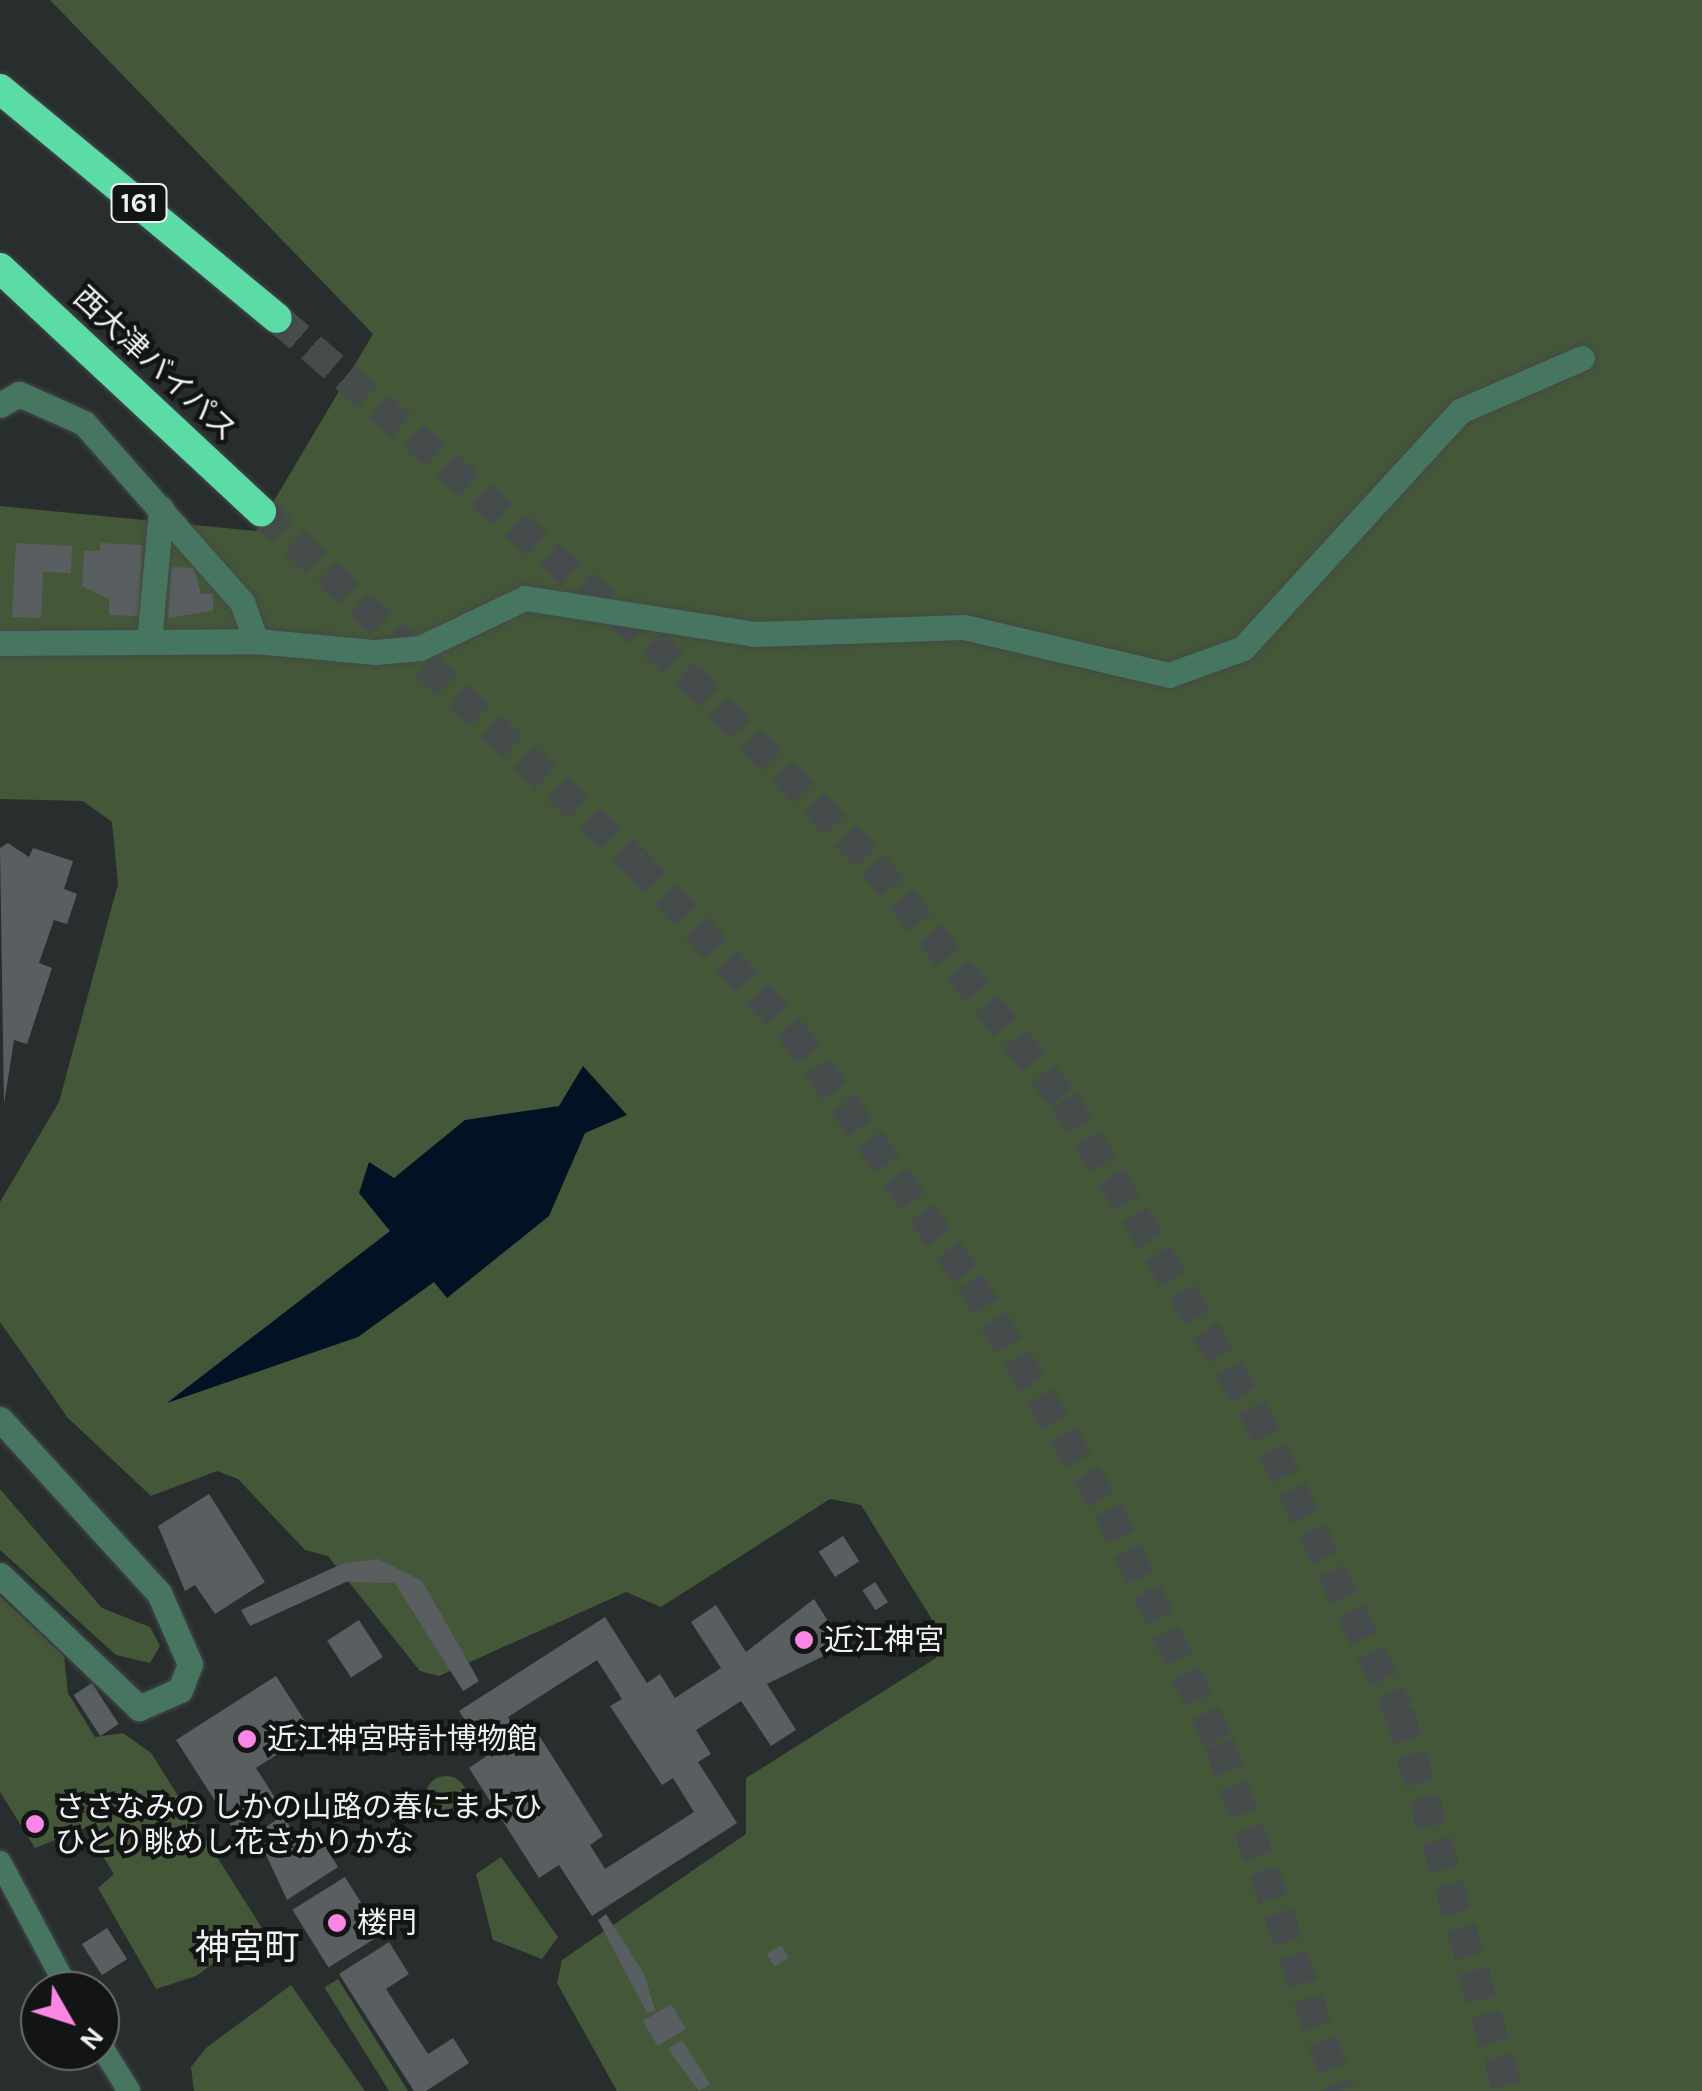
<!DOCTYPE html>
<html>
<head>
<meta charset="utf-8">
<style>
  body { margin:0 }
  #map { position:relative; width:1702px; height:2091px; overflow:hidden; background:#282e2d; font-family:Karla,"Noto Sans JP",sans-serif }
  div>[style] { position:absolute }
  .green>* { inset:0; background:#445738; transform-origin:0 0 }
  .round { border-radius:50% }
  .water>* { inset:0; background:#011225 }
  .building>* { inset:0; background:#595f61; transform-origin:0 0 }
  .highway-tunnel>* { height:30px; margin-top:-15px; transform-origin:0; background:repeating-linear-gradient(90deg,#464b4b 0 30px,transparent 0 45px) }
  .roads { filter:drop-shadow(0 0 2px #444949) drop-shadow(0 0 2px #444949) }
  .lane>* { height:22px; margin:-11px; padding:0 11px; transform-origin:11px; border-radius:11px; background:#477660 }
  .street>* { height:25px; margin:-12.5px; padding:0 12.5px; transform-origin:12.5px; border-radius:12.5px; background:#477660 }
  .highway>* { height:30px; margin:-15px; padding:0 15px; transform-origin:15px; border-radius:15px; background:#5bdca6 }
  .dots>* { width:28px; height:28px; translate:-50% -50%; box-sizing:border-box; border:5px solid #131515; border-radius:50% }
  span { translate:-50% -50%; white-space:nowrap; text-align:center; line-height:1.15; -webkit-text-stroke:9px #131515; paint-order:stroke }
  .shield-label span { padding:2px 8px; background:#131515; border:2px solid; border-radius:8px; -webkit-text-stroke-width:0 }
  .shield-label { font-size:28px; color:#eef2f2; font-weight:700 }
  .street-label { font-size:30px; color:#eef2f2 }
  .poi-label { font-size:30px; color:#eef2f2 }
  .left { translate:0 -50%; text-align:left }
  .quarter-label { font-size:35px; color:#eef2f2 }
  .north { position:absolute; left:20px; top:1971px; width:100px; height:100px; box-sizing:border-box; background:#131515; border:2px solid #6b6d6d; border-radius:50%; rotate:129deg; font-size:28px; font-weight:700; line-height:40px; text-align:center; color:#eef2f2 }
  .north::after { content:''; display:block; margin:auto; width:35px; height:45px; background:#fc86e3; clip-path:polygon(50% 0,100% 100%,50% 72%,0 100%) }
</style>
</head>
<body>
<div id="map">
  <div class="green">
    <i style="clip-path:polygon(50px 0,1702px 0,1702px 2091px,617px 2091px,557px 1983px,562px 1960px,746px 1834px,746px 1778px,936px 1658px,936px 1626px,861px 1505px,830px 1499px,661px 1607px,626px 1592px,439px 1676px,420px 1671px,328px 1556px,305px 1550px,238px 1479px,217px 1471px,151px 1496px,68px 1418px,0 1322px,0 1202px,59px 1102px,118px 884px,112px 822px,83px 801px,0 799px,0 506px,256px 531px,373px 334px)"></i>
    <i style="clip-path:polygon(0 1489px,102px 1608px,150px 1627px,160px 1646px,150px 1663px,116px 1655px,0 1550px)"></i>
    <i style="clip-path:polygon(0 1596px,64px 1656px,68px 1693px,95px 1737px,123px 1733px,151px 1753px,262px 1928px,196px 1976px,156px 1989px,98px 1888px,114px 1874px,85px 1828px,35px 1848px,0 1792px)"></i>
    <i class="round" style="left:425px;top:1776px;width:42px;height:42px"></i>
    <i style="clip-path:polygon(501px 1857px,558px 1937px,542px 1959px,493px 1940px,476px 1874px)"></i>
    <i style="left:338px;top:1979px;width:132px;height:16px;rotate:58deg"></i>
    <i style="clip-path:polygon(291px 1985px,365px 2091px,194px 2091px,191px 2067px,206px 2048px)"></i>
  </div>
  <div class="water">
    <i style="clip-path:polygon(583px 1066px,627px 1115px,585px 1133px,549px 1216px,447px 1298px,434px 1282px,358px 1337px,167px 1403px,390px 1231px,359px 1193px,369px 1162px,394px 1178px,465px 1120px,559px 1106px)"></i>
  </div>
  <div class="building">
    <i style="clip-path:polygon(16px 543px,72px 546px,71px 573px,43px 572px,41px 618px,12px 617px)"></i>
    <i style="clip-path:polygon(100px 543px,142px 545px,139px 616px,109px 615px,109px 599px,82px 586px,84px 551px,100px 551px)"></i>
    <i style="clip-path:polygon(171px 567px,194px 568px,201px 594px,213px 594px,213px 611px,168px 618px)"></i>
    <i style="clip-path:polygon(8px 843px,29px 857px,33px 848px,73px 861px,64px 889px,77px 894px,67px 924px,54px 920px,39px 963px,52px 968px,27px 1044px,14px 1040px,4px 1104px,0 848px)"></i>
    <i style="clip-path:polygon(209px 1494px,265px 1582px,215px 1614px,195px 1585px,185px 1591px,158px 1526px)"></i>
    <i style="left:843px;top:1536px;width:30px;height:29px;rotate:57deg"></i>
    <i style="clip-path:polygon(378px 1559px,422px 1581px,479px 1681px,463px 1691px,395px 1583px,346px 1582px,250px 1626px,241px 1610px,344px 1563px)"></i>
    <i style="left:875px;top:1582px;width:24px;height:15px;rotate:57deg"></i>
    <i style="clip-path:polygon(evenodd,814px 1599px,844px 1646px,767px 1684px,796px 1730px,771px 1746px,741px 1701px,696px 1730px,711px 1754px,698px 1762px,737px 1823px,592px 1916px,559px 1865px,539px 1878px,469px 1768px,488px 1755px,459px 1711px,605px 1617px,647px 1683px,660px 1674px,675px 1698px,721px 1668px,691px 1622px,716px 1605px,746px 1652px,814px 1599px,597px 1660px,622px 1699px,610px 1706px,662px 1785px,673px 1778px,694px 1812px,605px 1869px,590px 1845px,603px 1836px,533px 1726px,519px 1735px,508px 1717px,597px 1660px)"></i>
    <i style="left:359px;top:1620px;width:44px;height:38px;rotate:57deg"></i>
    <i style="clip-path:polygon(276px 1676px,312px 1732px,256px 1768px,279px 1804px,235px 1832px,176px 1740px)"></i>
    <i style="left:92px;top:1683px;width:49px;height:22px;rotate:57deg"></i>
    <i style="clip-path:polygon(283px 1816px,305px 1850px,321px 1839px,338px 1867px,287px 1900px,256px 1833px)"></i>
    <i style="left:345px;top:1877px;width:68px;height:62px;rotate:58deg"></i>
    <i style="clip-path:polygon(606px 1914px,644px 1974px,655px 2010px,647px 2013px,598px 1920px)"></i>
    <i style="left:107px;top:1928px;width:37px;height:30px;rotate:57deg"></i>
    <i style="clip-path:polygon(389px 1942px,409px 1974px,386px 1989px,428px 2054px,453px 2038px,469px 2063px,426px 2091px,414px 2091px,339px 1974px)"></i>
    <i style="left:781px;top:1945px;width:15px;height:17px;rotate:58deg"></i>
    <i style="left:671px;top:2004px;width:29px;height:33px;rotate:59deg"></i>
    <i style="clip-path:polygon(682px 2040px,710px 2084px,699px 2091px,668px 2049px)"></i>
  </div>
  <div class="highway-tunnel">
    <i style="left:277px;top:318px;width:544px;rotate:40.98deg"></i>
    <i style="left:688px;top:675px;width:264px;rotate:45.6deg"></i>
    <i style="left:873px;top:864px;width:304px;rotate:51deg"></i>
    <i style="left:1064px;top:1100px;width:362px;rotate:58.5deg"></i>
    <i style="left:1253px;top:1409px;width:335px;rotate:64.2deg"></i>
    <i style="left:1399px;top:1711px;width:395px;rotate:74deg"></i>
    <i style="left:261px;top:511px;width:512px;rotate:43.1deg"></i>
    <i style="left:635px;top:861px;width:230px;rotate:47.3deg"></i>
    <i style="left:791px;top:1030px;width:308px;rotate:54.5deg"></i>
    <i style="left:970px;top:1281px;width:267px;rotate:58.9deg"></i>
    <i style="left:1108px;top:1510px;width:258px;rotate:64.5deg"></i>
    <i style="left:1219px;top:1743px;width:368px;rotate:70.8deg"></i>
  </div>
  <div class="roads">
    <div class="lane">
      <i style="left:0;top:1862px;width:146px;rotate:61.9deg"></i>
      <i style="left:100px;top:2044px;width:55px;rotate:58.3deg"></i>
    </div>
    <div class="street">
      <i style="left:0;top:405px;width:22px;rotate:-30deg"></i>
      <i style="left:19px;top:394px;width:71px;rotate:24deg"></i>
      <i style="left:84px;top:423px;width:239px;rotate:48.6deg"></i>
      <i style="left:242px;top:602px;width:41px;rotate:70.3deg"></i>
      <i style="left:149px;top:642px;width:134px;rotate:-84.8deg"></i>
      <i style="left:0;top:643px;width:256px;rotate:-0.4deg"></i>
      <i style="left:256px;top:641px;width:120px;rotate:5.3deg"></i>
      <i style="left:375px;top:652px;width:45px;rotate:-5.1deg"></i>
      <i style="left:420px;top:648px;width:116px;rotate:-25.5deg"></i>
      <i style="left:525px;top:598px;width:232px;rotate:8.9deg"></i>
      <i style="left:754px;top:634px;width:210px;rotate:-1.9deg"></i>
      <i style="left:964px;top:627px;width:211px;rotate:13.2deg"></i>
      <i style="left:1169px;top:675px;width:79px;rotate:-20deg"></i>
      <i style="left:1243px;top:648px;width:321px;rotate:-47.5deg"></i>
      <i style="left:1460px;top:411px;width:133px;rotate:-23.5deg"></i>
      <i style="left:0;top:1419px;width:236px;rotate:47.6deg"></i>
      <i style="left:159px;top:1593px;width:77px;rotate:66.4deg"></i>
      <i style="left:190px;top:1664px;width:28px;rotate:111deg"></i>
      <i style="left:180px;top:1690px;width:45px;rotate:156.3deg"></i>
      <i style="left:139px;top:1708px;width:192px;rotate:-136.3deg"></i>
    </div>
    <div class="highway">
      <i style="left:0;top:89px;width:359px;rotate:39.6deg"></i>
      <i style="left:0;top:268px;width:357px;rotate:43deg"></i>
    </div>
  </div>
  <div class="dots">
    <i style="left:804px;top:1640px;background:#fc86e3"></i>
    <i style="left:247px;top:1739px;background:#fc86e3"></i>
    <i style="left:35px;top:1824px;background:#fc86e3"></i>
    <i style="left:337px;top:1923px;background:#fc86e3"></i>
  </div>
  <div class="shield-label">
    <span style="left:139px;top:203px">161</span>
  </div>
  <div class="street-label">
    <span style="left:155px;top:364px;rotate:43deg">西大津バイパス</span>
  </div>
  <div class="poi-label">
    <span class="left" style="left:824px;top:1640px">近江神宮</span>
    <span class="left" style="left:267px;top:1739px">近江神宮時計博物館</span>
    <span class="left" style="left:55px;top:1824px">ささなみの しかの山路の春にまよひ<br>ひとり眺めし花さかりかな</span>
    <span class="left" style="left:357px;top:1923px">楼門</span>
  </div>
  <div class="quarter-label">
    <span style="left:247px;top:1948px">神宮町</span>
  </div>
  <div class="north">N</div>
</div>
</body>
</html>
